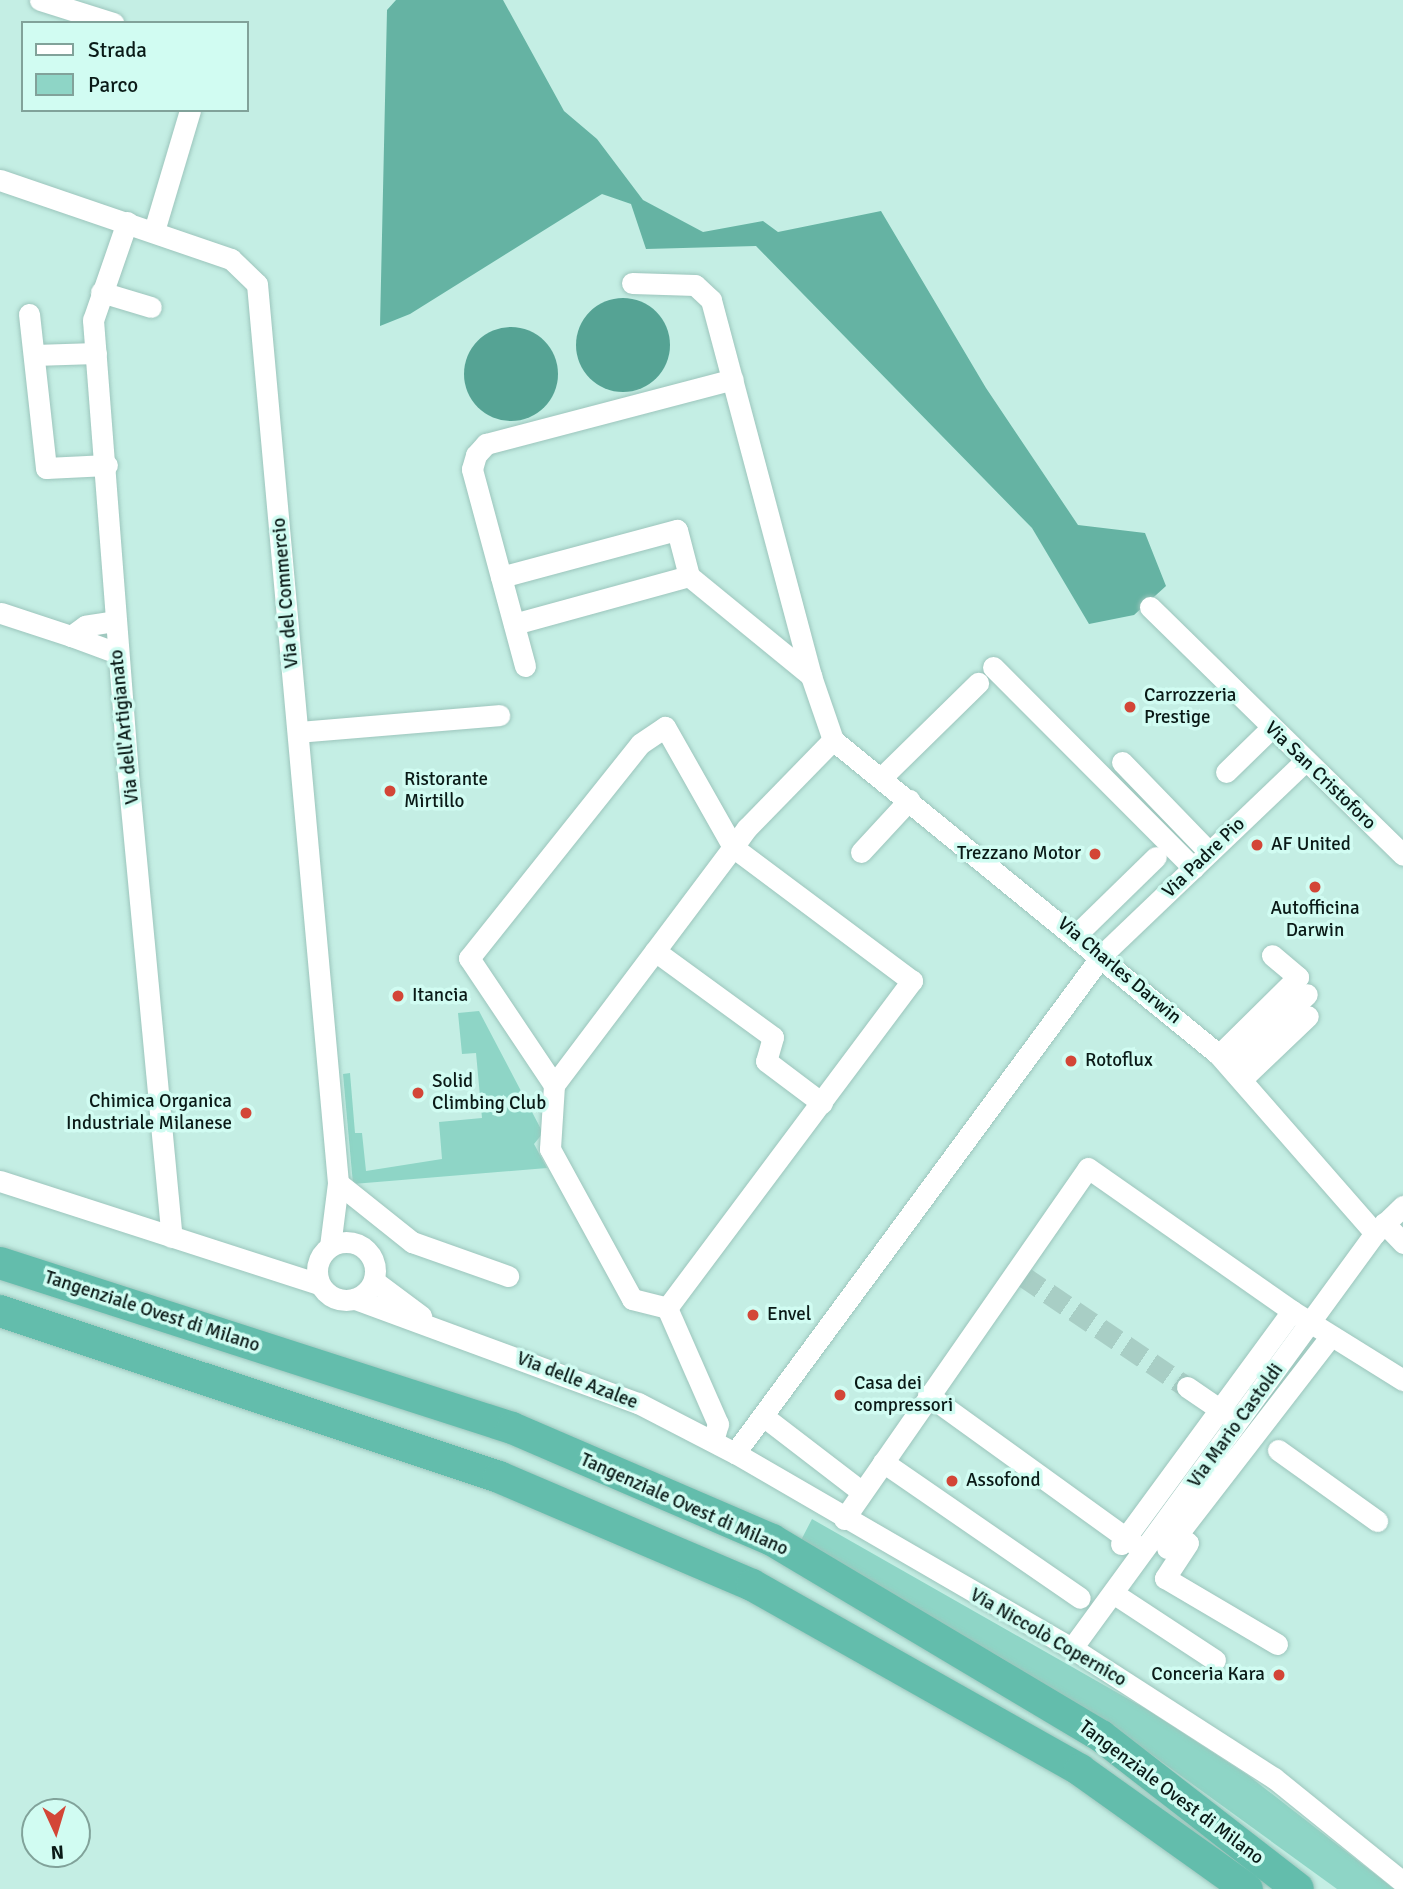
<!DOCTYPE html>
<html>
<head>
<meta charset="utf-8">
<style>
  body { margin:0 }
  #map { position:relative; width:1403px; height:1889px; overflow:hidden; background:#c4eee4; font-family:Signika,sans-serif }
  div>[style] { position:absolute }
  .green>* { inset:0; background:#8ed5c6 }
  .forest>* { inset:0; background:#65b3a3 }
  .water>* { inset:0; background:#55a394 }
  .round { border-radius:50% }
  .minor-tunnel>* { height:21px; margin-top:-10.5px; transform-origin:0; background:repeating-linear-gradient(90deg,#a8cec5 0 21px,transparent 0 31px) }
  .roads { filter:drop-shadow(0 0 2px #9cc5bc) drop-shadow(0 0 2px #9cc5bc) }
  .minor>* { height:21px; margin:-10.5px; padding:0 10.5px; transform-origin:10.5px; border-radius:10.5px; background:#fff }
  .minor>.ring { margin:-10.5px; padding:0; box-sizing:content-box; background:none; border:21px solid #fff; border-radius:50% }
  .highway>* { height:32px; margin:-16px; padding:0 16px; transform-origin:16px; border-radius:16px; background:#63bdac }
  .dots>* { width:19px; height:19px; translate:-50% -50%; box-sizing:border-box; border:4px solid #d1fcf2; border-radius:50% }
  span { translate:-50% -50%; white-space:nowrap; text-align:center; line-height:1.15; -webkit-text-stroke:7px #d1fcf2; paint-order:stroke }
  .street-label { font-size:19px; color:#0a1a17 }
  .poi-label { font-size:19px; color:#0a1a17 }
  .left { translate:0 -50%; text-align:left }
  .right { translate:-100% -50%; text-align:right }
  .legend { position:absolute; left:21px; top:21px; width:228px; height:91px; box-sizing:border-box; background:#d1fcf2; border:2px solid #81a29a; margin:0; padding:9px 12px; list-style:none; font-size:21px; color:#0a1a17 }
  .legend li { display:flex; align-items:center; gap:14px; height:35px }
  .legend b { width:35px; border:2px solid #81a29a }
  .north { position:absolute; left:21px; top:1798px; width:70px; height:70px; box-sizing:border-box; background:#d1fcf2; border:2px solid #81a29a; border-radius:50%; rotate:176deg; font-size:19px; font-weight:700; line-height:28px; text-align:center; color:#0a1a17 }
  .north::after { content:''; display:block; margin:auto; width:24px; height:32px; background:#d34637; clip-path:polygon(50% 0,100% 100%,50% 72%,0 100%) }
</style>
</head>
<body>
<div id="map">
  <div class="green">
    <i style="clip-path:polygon(479px 1011px,543px 1133px,534px 1144px,547px 1168px,353px 1184px,343px 1074px,350px 1073px,355px 1133px,362px 1133px,366px 1171px,442px 1159px,439px 1122px,482px 1118px,476px 1053px,462px 1054px,458px 1013px)"></i>
    <i style="clip-path:polygon(812px 1519px,1146px 1709px,1249px 1776px,1394px 1889px,1337px 1889px,1144px 1749px,1000px 1657px,798px 1546px)"></i>
  </div>
  <div class="forest">
    <i style="clip-path:polygon(396px 0,503px 0,564px 111px,597px 139px,643px 200px,703px 232px,763px 221px,778px 232px,881px 211px,986px 388px,1078px 525px,1145px 533px,1166px 586px,1134px 615px,1089px 624px,1032px 528px,756px 246px,646px 249px,631px 204px,602px 194px,410px 314px,380px 326px,387px 10px)"></i>
  </div>
  <div class="water">
    <i class="round" style="left:576px;top:298px;width:94px;height:94px"></i>
    <i class="round" style="left:464px;top:327px;width:94px;height:94px"></i>
  </div>
  <div class="minor-tunnel">
    <i style="left:1023px;top:1276px;width:198px;rotate:34.1deg"></i>
  </div>
  <div class="roads">
    <div class="minor">
      <i style="left:40px;top:0;width:77px;rotate:17.5deg"></i>
      <i style="left:0;top:180px;width:244px;rotate:18.9deg"></i>
      <i style="left:231px;top:259px;width:36px;rotate:44deg"></i>
      <i style="left:257px;top:284px;width:903px;rotate:84.85deg"></i>
      <i style="left:338px;top:1183px;width:64px;rotate:97.2deg"></i>
      <i style="left:127px;top:222px;width:104px;rotate:109.1deg"></i>
      <i style="left:93px;top:320px;width:456px;rotate:85.6deg"></i>
      <i style="left:128px;top:775px;width:464px;rotate:84.6deg"></i>
      <i style="left:154px;top:231px;width:126px;rotate:-73.4deg"></i>
      <i style="left:632px;top:283px;width:63px;rotate:1.8deg"></i>
      <i style="left:695px;top:285px;width:22px;rotate:43deg"></i>
      <i style="left:711px;top:300px;width:389px;rotate:75.1deg"></i>
      <i style="left:811px;top:676px;width:68px;rotate:71deg"></i>
      <i style="left:833px;top:740px;width:498px;rotate:39.2deg"></i>
      <i style="left:1219px;top:1055px;width:237px;rotate:48.8deg"></i>
      <i style="left:101px;top:292px;width:52px;rotate:16.7deg"></i>
      <i style="left:29px;top:314px;width:155px;rotate:83.7deg"></i>
      <i style="left:46px;top:468px;width:61px;rotate:-2.8deg"></i>
      <i style="left:34px;top:355px;width:62px;rotate:-1.8deg"></i>
      <i style="left:501px;top:577px;width:182px;rotate:-15deg"></i>
      <i style="left:677px;top:530px;width:48px;rotate:75.4deg"></i>
      <i style="left:1150px;top:607px;width:354px;rotate:44.4deg"></i>
      <i style="left:1px;top:613px;width:74px;rotate:18.2deg"></i>
      <i style="left:115px;top:621px;width:30px;rotate:171deg"></i>
      <i style="left:85px;top:626px;width:17px;rotate:144deg"></i>
      <i style="left:71px;top:636px;width:49px;rotate:20.3deg"></i>
      <i style="left:514px;top:624px;width:181px;rotate:-15.3deg"></i>
      <i style="left:689px;top:576px;width:158px;rotate:39.3deg"></i>
      <i style="left:525px;top:666px;width:204px;rotate:-105.1deg"></i>
      <i style="left:472px;top:469px;width:15px;rotate:-74deg"></i>
      <i style="left:476px;top:455px;width:15px;rotate:-48deg"></i>
      <i style="left:486px;top:444px;width:255px;rotate:-14.7deg"></i>
      <i style="left:993px;top:667px;width:284px;rotate:45.1deg"></i>
      <i style="left:298px;top:732px;width:202px;rotate:-4.8deg"></i>
      <i style="left:1122px;top:762px;width:125px;rotate:46deg"></i>
      <i style="left:1226px;top:772px;width:62px;rotate:-44.3deg"></i>
      <i style="left:881px;top:778px;width:136px;rotate:-44.4deg"></i>
      <i style="left:861px;top:852px;width:71px;rotate:-47.3deg"></i>
      <i style="left:1077px;top:934px;width:110px;rotate:-44.3deg"></i>
      <i style="left:655px;top:951px;width:146px;rotate:36.1deg"></i>
      <i style="left:773px;top:1037px;width:25px;rotate:106deg"></i>
      <i style="left:766px;top:1061px;width:70px;rotate:36.9deg"></i>
      <i style="left:1219px;top:1055px;width:111px;rotate:-44.6deg"></i>
      <i style="left:1298px;top:977px;width:34px;rotate:-140deg"></i>
      <i style="left:1231px;top:1067px;width:105px;rotate:-43.8deg"></i>
      <i style="left:1242px;top:1079px;width:91px;rotate:-43.7deg"></i>
      <i style="left:554px;top:1085px;width:64px;rotate:93.6deg"></i>
      <i style="left:550px;top:1149px;width:171px;rotate:61.3deg"></i>
      <i style="left:632px;top:1299px;width:36px;rotate:14deg"></i>
      <i style="left:0;top:1181px;width:335px;rotate:17.9deg"></i>
      <i style="left:338px;top:1183px;width:95px;rotate:38.6deg"></i>
      <i style="left:412px;top:1242px;width:102px;rotate:19.5deg"></i>
      <i style="left:1384px;top:1223px;width:28px;rotate:46deg"></i>
      <i class="ring" style="left:317px;top:1242px;width:37px;height:37px"></i>
      <i style="left:374px;top:1281px;width:59px;rotate:36.7deg"></i>
      <i style="left:355px;top:1299px;width:302px;rotate:20.2deg"></i>
      <i style="left:638px;top:1403px;width:109px;rotate:27.3deg"></i>
      <i style="left:735px;top:1453px;width:389px;rotate:30.1deg"></i>
      <i style="left:1072px;top:1648px;width:240px;rotate:32.8deg"></i>
      <i style="left:1274px;top:1778px;width:166px;rotate:38.9deg"></i>
      <i style="left:1187px;top:1387px;width:53px;rotate:34.3deg"></i>
      <i style="left:928px;top:1395px;width:258px;rotate:35.8deg"></i>
      <i style="left:763px;top:1416px;width:125px;rotate:37.5deg"></i>
      <i style="left:713px;top:1441px;width:18px;rotate:-74deg"></i>
      <i style="left:718px;top:1424px;width:127px;rotate:-113.7deg"></i>
      <i style="left:667px;top:1308px;width:409px;rotate:-53.2deg"></i>
      <i style="left:912px;top:981px;width:224px;rotate:-143.2deg"></i>
      <i style="left:733px;top:847px;width:138px;rotate:-119.5deg"></i>
      <i style="left:665px;top:727px;width:30px;rotate:146deg"></i>
      <i style="left:640px;top:744px;width:274px;rotate:128.6deg"></i>
      <i style="left:469px;top:958px;width:153px;rotate:56.2deg"></i>
      <i style="left:554px;top:1085px;width:168px;rotate:-53deg"></i>
      <i style="left:655px;top:951px;width:130px;rotate:-53.1deg"></i>
      <i style="left:733px;top:847px;width:24px;rotate:-54deg"></i>
      <i style="left:747px;top:828px;width:123px;rotate:-45.7deg"></i>
      <i style="left:1278px;top:1450px;width:122px;rotate:35.6deg"></i>
      <i style="left:735px;top:1453px;width:619px;rotate:-53.61deg"></i>
      <i style="left:1102px;top:955px;width:281px;rotate:-43.7deg"></i>
      <i style="left:883px;top:1462px;width:239px;rotate:34.6deg"></i>
      <i style="left:844px;top:1519px;width:427px;rotate:-55.2deg"></i>
      <i style="left:1088px;top:1168px;width:249px;rotate:35deg"></i>
      <i style="left:1292px;top:1311px;width:131px;rotate:31.9deg"></i>
      <i style="left:1179px;top:1536px;width:11px;rotate:38deg"></i>
      <i style="left:1188px;top:1543px;width:42px;rotate:123.3deg"></i>
      <i style="left:1165px;top:1578px;width:130px;rotate:30.5deg"></i>
      <i style="left:1121px;top:1544px;width:289px;rotate:-53.7deg"></i>
      <i style="left:1167px;top:1548px;width:268px;rotate:-52.3deg"></i>
      <i style="left:1113px;top:1593px;width:122px;rotate:33.3deg"></i>
      <i style="left:1072px;top:1648px;width:514px;rotate:-53.87deg"></i>
      <i style="left:1375px;top:1233px;width:39px;rotate:-44deg"></i>
    </div>
    <div class="highway">
      <i style="left:0;top:1263px;width:538px;rotate:17.86deg"></i>
      <i style="left:512px;top:1428px;width:283px;rotate:23.3deg"></i>
      <i style="left:772px;top:1540px;width:383px;rotate:30.8deg"></i>
      <i style="left:1101px;top:1736px;width:249px;rotate:37.8deg"></i>
      <i style="left:0;top:1311px;width:526px;rotate:18.4deg"></i>
      <i style="left:499px;top:1477px;width:275px;rotate:23.1deg"></i>
      <i style="left:752px;top:1585px;width:377px;rotate:29.4deg"></i>
      <i style="left:1080px;top:1770px;width:205px;rotate:35.5deg"></i>
    </div>
  </div>
  <div class="dots">
    <i style="left:1130px;top:707px;background:#d34637"></i>
    <i style="left:390px;top:791px;background:#d34637"></i>
    <i style="left:1257px;top:845px;background:#d34637"></i>
    <i style="left:1095px;top:854px;background:#d34637"></i>
    <i style="left:1315px;top:887px;background:#d34637"></i>
    <i style="left:398px;top:996px;background:#d34637"></i>
    <i style="left:1071px;top:1061px;background:#d34637"></i>
    <i style="left:418px;top:1093px;background:#d34637"></i>
    <i style="left:246px;top:1113px;background:#d34637"></i>
    <i style="left:753px;top:1315px;background:#d34637"></i>
    <i style="left:840px;top:1395px;background:#d34637"></i>
    <i style="left:952px;top:1481px;background:#d34637"></i>
    <i style="left:1279px;top:1675px;background:#d34637"></i>
  </div>
  <div class="street-label">
    <span style="left:286px;top:593px;rotate:-95deg">Via del Commercio</span>
    <span style="left:125px;top:727px;rotate:-96deg">Via dell'Artigianato</span>
    <span style="left:1320px;top:776px;rotate:44deg">Via San Cristoforo</span>
    <span style="left:1204px;top:858px;rotate:-44deg">Via Padre Pio</span>
    <span style="left:1119px;top:971px;rotate:40deg">Via Charles Darwin</span>
    <span style="left:152px;top:1312px;rotate:18deg">Tangenziale Ovest di Milano</span>
    <span style="left:577px;top:1381px;rotate:21deg">Via delle Azalee</span>
    <span style="left:1236px;top:1426px;rotate:-54deg">Via Mario Castoldi</span>
    <span style="left:684px;top:1505px;rotate:24deg">Tangenziale Ovest di Milano</span>
    <span style="left:1048px;top:1638px;rotate:30deg">Via Niccolò Copernico</span>
    <span style="left:1171px;top:1793px;rotate:37deg">Tangenziale Ovest di Milano</span>
  </div>
  <div class="poi-label">
    <span class="left" style="left:1144px;top:707px">Carrozzeria<br>Prestige</span>
    <span class="left" style="left:404px;top:791px">Ristorante<br>Mirtillo</span>
    <span class="left" style="left:1271px;top:845px">AF United</span>
    <span class="right" style="left:1081px;top:854px">Trezzano Motor</span>
    <span style="left:1315px;top:920px">Autofficina<br>Darwin</span>
    <span class="left" style="left:412px;top:996px">Itancia</span>
    <span class="left" style="left:1085px;top:1061px">Rotoflux</span>
    <span class="left" style="left:432px;top:1093px">Solid<br>Climbing Club</span>
    <span class="right" style="left:232px;top:1113px">Chimica Organica<br>Industriale Milanese</span>
    <span class="left" style="left:767px;top:1315px">Envel</span>
    <span class="left" style="left:854px;top:1395px">Casa dei<br>compressori</span>
    <span class="left" style="left:966px;top:1481px">Assofond</span>
    <span class="right" style="left:1265px;top:1675px">Conceria Kara</span>
  </div>
  <ul class="legend">
  <li><b style="height:9px;background:#fff"></b>Strada</li>
  <li><b style="height:19px;background:#8ed5c6"></b>Parco</li>
  </ul>
  <div class="north">N</div>
</div>
</body>
</html>
